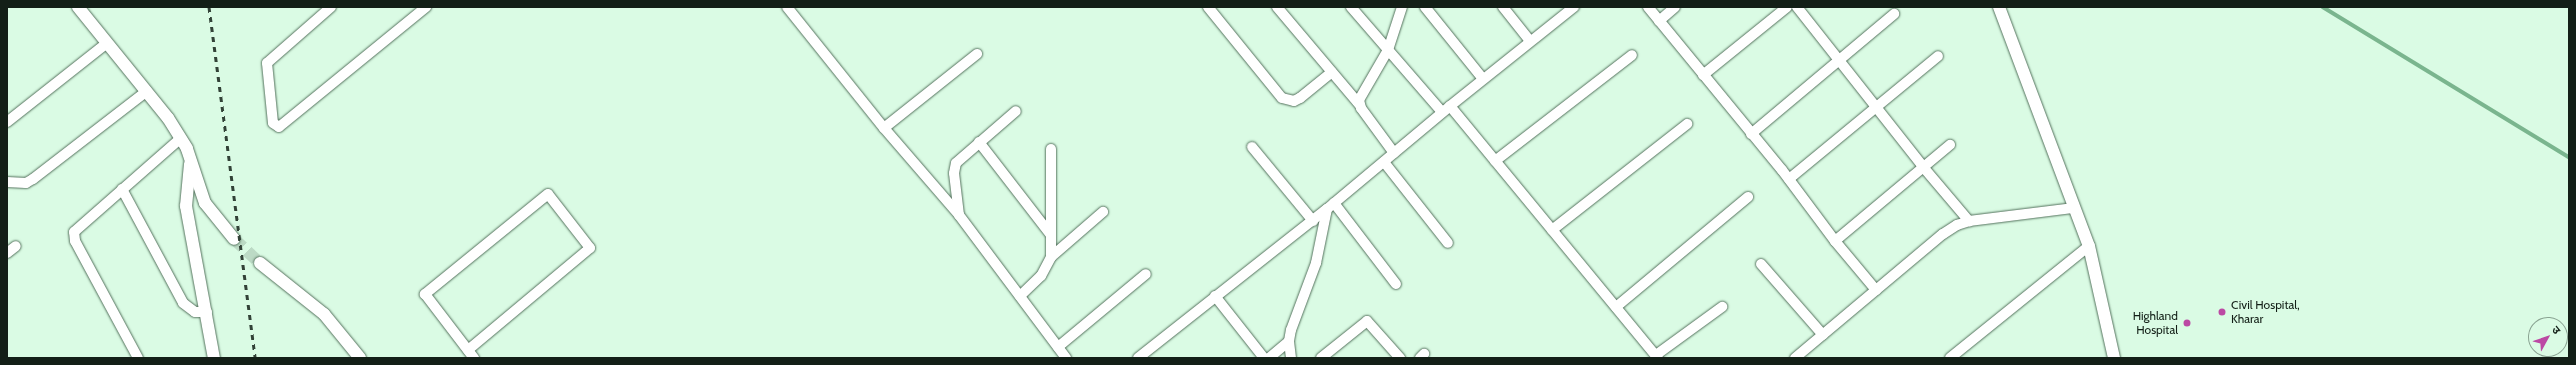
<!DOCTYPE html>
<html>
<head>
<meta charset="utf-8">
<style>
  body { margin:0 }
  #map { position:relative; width:2576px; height:365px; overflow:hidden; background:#dafbe4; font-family:Cabin,"Noto Sans Devanagari",sans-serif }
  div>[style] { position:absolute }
  .stream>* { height:3.5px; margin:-1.75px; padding:0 1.75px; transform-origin:1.75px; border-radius:1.75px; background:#7ab58e }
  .tertiary-tunnel>* { height:12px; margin-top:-6px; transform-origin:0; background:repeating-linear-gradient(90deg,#bcdac5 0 12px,transparent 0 18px) }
  .roads { filter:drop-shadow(0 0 1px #54725d) drop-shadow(0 0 1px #54725d) }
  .minor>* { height:10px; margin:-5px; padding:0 5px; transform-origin:5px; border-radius:5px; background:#fff }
  .tertiary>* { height:12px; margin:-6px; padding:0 6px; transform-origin:6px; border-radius:6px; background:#fff }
  .rail>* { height:3px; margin-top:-1.5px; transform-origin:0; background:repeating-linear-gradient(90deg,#324237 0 5px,transparent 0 10px) }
  .dots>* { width:11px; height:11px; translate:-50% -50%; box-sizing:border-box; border:2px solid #dafbe4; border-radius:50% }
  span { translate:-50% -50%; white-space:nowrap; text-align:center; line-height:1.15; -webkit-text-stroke:3px #dafbe4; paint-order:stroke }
  .poi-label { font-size:12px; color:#131f17 }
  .left { translate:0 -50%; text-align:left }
  .right { translate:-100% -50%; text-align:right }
  .frame { position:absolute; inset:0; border:8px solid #131f17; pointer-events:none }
  .north { position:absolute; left:2528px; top:317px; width:40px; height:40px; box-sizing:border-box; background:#dafbe4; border:1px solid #8aa392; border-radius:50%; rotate:50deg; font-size:11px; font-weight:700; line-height:16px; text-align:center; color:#131f17 }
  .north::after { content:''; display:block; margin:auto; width:14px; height:18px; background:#bc49a4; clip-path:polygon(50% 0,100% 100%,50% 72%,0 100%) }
</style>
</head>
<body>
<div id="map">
  <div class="stream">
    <i style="left:2323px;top:7px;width:288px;rotate:31.4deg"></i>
  </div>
  <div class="tertiary-tunnel">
    <i style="left:234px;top:239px;width:35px;rotate:43deg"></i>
  </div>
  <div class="roads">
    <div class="minor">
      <i style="left:331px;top:7px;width:85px;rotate:138.8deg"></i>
      <i style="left:267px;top:63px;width:60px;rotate:84.3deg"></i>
      <i style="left:273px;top:123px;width:7px;rotate:34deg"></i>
      <i style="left:279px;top:127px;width:190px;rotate:-39.2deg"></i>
      <i style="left:787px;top:7px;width:155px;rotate:51.3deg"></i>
      <i style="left:884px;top:128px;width:115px;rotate:49.2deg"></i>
      <i style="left:959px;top:215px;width:179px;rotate:53.2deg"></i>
      <i style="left:1208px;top:7px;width:117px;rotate:50.9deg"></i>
      <i style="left:1282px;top:98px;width:12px;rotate:14deg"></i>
      <i style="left:1294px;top:101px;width:7px;rotate:-27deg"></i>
      <i style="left:1300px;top:98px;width:41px;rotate:-39.1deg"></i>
      <i style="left:1277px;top:7px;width:127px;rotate:49.8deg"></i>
      <i style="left:1351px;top:7px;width:139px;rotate:49.1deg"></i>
      <i style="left:1425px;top:7px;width:92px;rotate:51.1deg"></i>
      <i style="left:1503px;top:7px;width:43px;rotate:51.5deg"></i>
      <i style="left:1648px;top:7px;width:211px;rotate:50.6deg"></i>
      <i style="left:1782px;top:170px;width:89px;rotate:53.3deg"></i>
      <i style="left:1835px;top:241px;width:64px;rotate:50.1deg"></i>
      <i style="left:1797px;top:7px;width:205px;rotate:51.7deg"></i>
      <i style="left:1924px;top:168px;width:70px;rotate:49.7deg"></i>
      <i style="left:1659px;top:21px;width:21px;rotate:-41deg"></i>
      <i style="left:1703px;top:75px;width:108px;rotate:-39deg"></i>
      <i style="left:1450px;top:106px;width:327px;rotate:50.5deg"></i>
      <i style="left:7px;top:122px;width:127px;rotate:-38.3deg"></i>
      <i style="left:884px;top:128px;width:119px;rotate:-38.5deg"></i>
      <i style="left:1751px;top:134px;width:187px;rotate:-40deg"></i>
      <i style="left:979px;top:142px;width:116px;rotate:52.3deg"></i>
      <i style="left:1252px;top:147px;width:96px;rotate:50.5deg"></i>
      <i style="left:1394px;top:153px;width:56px;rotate:-126.3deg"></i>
      <i style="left:1361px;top:108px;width:8px;rotate:-104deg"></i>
      <i style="left:1359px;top:100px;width:58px;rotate:-59.9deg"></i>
      <i style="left:1388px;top:50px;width:45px;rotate:-72deg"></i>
      <i style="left:1495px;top:161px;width:173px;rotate:-37.7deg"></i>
      <i style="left:1384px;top:162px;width:103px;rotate:51.7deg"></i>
      <i style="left:1789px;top:179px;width:193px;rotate:-39.5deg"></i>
      <i style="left:7px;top:182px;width:19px;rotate:3deg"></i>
      <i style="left:26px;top:183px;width:8px;rotate:-30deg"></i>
      <i style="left:33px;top:179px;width:144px;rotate:-37.7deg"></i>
      <i style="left:122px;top:189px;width:129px;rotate:61.8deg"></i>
      <i style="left:183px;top:303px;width:15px;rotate:37deg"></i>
      <i style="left:195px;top:312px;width:12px"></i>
      <i style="left:1334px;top:203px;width:102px;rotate:52.6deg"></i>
      <i style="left:959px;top:215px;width:42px;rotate:-96.8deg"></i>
      <i style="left:954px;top:173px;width:10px;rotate:-79deg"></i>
      <i style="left:956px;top:163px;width:79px;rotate:-40.9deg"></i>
      <i style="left:1552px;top:230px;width:172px;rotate:-38.1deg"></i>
      <i style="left:1835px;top:241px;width:150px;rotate:-39.9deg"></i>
      <i style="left:7px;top:253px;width:11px;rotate:-38deg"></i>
      <i style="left:1051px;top:257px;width:69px;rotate:-40.9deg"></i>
      <i style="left:1761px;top:264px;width:94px;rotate:48.9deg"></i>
      <i style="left:1020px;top:296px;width:29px;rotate:-44deg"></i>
      <i style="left:1041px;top:276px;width:21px;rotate:-62deg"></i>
      <i style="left:1051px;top:257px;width:108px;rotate:-90deg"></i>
      <i style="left:1215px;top:296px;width:79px;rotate:51.7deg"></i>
      <i style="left:1616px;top:307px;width:172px;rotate:-39.8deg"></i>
      <i style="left:1058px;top:347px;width:114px;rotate:-39.7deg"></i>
      <i style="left:468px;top:350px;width:159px;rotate:-39.9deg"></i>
      <i style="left:590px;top:248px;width:68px;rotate:-127.9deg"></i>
      <i style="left:548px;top:194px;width:159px;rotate:140.9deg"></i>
      <i style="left:425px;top:294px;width:81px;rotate:52.6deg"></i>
      <i style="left:1656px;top:355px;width:82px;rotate:-36deg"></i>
      <i style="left:138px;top:358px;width:133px;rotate:-118.3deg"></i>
      <i style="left:75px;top:241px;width:9px;rotate:-96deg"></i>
      <i style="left:74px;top:232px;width:142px;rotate:-41.3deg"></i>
      <i style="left:1138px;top:358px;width:241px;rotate:-38.3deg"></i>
      <i style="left:1327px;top:209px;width:160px;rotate:-39.9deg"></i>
      <i style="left:1450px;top:106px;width:159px;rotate:-38.6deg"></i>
      <i style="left:1269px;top:358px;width:26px;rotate:-40deg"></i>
      <i style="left:1291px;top:358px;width:17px;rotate:-97deg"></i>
      <i style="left:1289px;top:341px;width:11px;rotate:-80deg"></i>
      <i style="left:1291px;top:330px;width:72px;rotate:-69.5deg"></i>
      <i style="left:1316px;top:263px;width:55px;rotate:-78.5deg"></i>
      <i style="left:1321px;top:358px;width:59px;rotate:-38.8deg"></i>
      <i style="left:1367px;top:321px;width:50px;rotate:48.3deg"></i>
      <i style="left:1420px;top:358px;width:6px;rotate:-45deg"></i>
      <i style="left:1795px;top:358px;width:193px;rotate:-40deg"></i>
      <i style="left:1943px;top:234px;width:17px;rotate:-33deg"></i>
      <i style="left:1957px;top:225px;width:13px;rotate:-18deg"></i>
      <i style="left:1969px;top:221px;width:106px;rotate:-7.1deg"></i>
      <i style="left:1950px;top:358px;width:179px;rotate:-38.9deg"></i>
    </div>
    <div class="tertiary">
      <i style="left:78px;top:7px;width:143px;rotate:51deg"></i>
      <i style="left:168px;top:118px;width:36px;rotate:58deg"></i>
      <i style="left:187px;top:149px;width:57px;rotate:71.6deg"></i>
      <i style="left:205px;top:203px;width:46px;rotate:51.1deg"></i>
      <i style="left:1999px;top:7px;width:255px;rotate:69.4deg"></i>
      <i style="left:2089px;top:246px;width:115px;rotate:77.4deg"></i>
      <i style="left:190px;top:164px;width:42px;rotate:95.4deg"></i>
      <i style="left:186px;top:206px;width:155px;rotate:79.6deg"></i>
      <i style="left:260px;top:263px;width:82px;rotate:38.6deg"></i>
      <i style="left:324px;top:314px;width:57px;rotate:50.7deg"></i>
    </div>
  </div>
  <div class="rail">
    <i style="left:209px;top:7px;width:354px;rotate:82.5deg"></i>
  </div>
  <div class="dots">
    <i style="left:2222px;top:312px;background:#bc49a4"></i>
    <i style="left:2187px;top:323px;background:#bc49a4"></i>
  </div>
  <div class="poi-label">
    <span class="left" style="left:2231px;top:312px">Civil Hospital,<br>Kharar</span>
    <span class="right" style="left:2178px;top:323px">Highland<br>Hospital</span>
  </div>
  <div class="frame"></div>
  <div class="north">उ</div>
</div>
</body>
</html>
